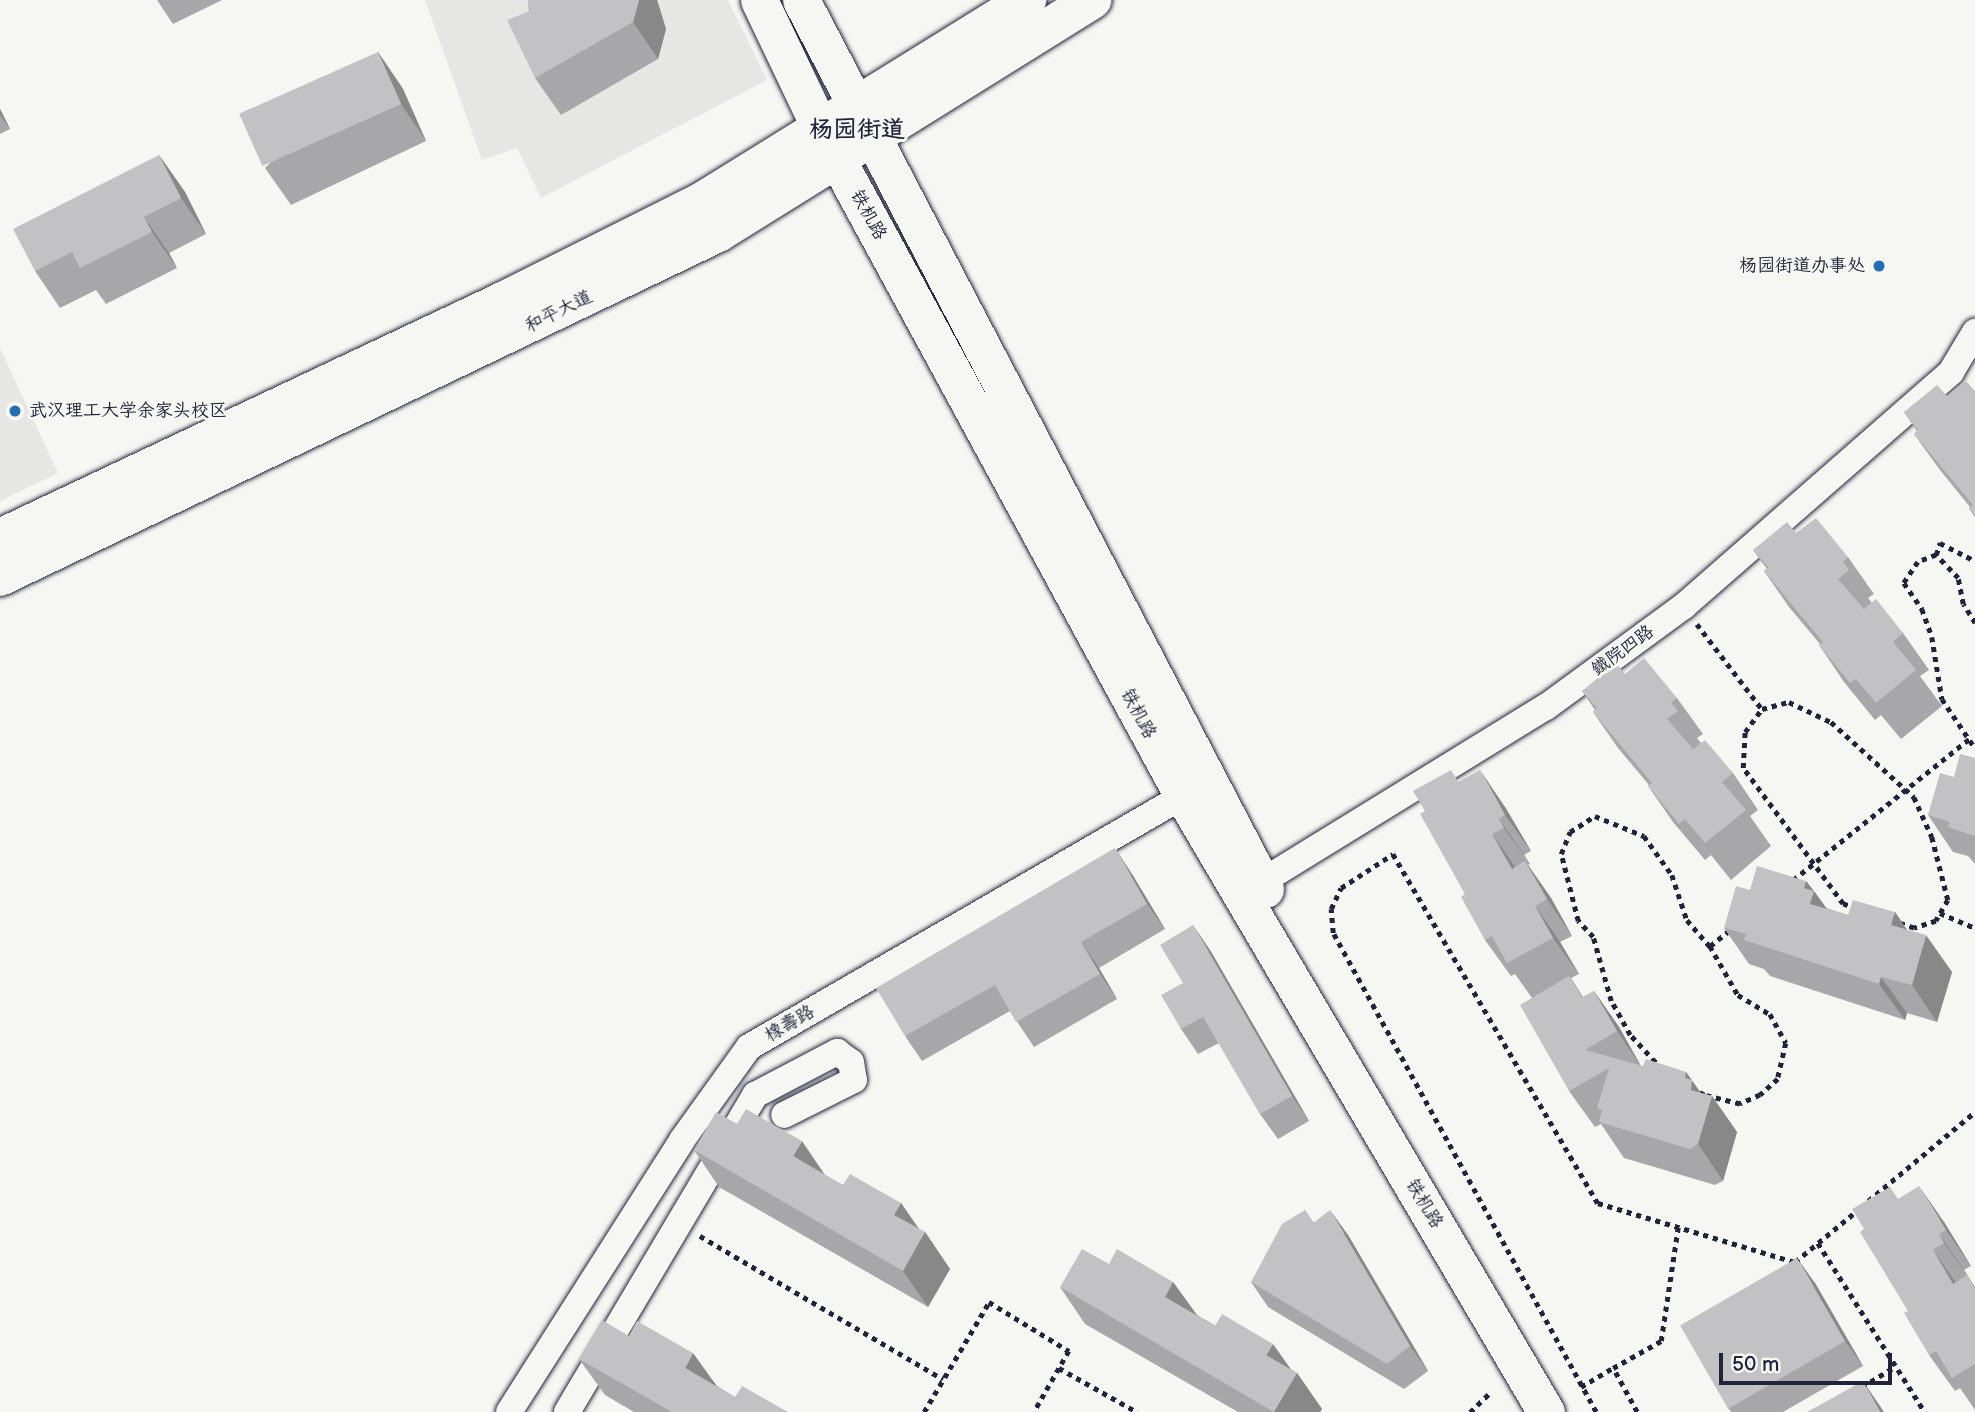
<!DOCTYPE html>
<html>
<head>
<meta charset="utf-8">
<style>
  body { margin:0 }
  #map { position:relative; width:1975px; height:1412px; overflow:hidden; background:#f6f6f2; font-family:"Balsamiq Sans","LXGW WenKai TC",sans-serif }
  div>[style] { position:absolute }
  .built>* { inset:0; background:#e6e6e4 }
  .path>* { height:4.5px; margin-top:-2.25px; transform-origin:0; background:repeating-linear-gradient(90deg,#22223b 0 5px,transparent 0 10px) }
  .roads { filter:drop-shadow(0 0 2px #22223b) drop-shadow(0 0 2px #22223b) }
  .street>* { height:26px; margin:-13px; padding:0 13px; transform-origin:13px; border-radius:13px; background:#f6f6f2 }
  .secondary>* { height:37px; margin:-18.5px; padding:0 18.5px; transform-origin:18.5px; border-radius:18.5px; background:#f6f6f2 }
  .primary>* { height:38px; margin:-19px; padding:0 19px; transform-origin:19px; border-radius:19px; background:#f6f6f2 }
  .wall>* { inset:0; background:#a7a7a9 }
  .shaded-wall>* { inset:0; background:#888889 }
  .building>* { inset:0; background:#c2c2c4; transform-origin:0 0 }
  .dots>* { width:19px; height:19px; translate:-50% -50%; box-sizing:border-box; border:4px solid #f6f6f2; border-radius:50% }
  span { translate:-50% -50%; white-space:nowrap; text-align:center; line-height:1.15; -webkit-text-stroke:6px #f6f6f2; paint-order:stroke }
  .street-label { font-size:18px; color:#22223b }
  .poi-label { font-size:18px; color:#22223b }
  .right { translate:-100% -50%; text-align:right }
  .left { translate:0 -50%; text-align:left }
  .district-label { font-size:24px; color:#22223b; font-weight:700 }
  .scale { position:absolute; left:1719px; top:1353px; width:173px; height:32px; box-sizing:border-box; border:4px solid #22223b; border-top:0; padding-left:9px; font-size:21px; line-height:24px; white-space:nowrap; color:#22223b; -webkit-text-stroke:5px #f6f6f2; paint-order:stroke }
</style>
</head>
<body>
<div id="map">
  <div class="built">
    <i style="clip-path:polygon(425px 0,728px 0,767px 80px,541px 198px,517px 148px,482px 160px)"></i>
    <i style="clip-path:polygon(0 348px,58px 473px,0 501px)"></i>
  </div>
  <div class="path">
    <i style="left:1936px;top:555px;width:13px;rotate:-72deg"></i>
    <i style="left:1940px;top:543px;width:39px;rotate:27deg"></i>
    <i style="left:1975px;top:623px;width:22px;rotate:-122deg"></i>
    <i style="left:1963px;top:604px;width:26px;rotate:-101deg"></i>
    <i style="left:1958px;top:578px;width:32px;rotate:-134deg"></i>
    <i style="left:1936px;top:555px;width:19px;rotate:159deg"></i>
    <i style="left:1918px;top:562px;width:25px;rotate:124deg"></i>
    <i style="left:1904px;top:583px;width:32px;rotate:55deg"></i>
    <i style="left:1922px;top:609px;width:30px;rotate:70deg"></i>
    <i style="left:1932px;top:637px;width:63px;rotate:80.8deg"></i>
    <i style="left:1942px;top:699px;width:59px;rotate:56deg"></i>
    <i style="left:1697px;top:624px;width:107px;rotate:52.6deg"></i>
    <i style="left:1789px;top:702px;width:47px;rotate:25.5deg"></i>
    <i style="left:1831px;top:722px;width:112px;rotate:42.1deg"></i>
    <i style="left:1914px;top:797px;width:44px;rotate:65.8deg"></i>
    <i style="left:1932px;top:837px;width:65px;rotate:75.7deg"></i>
    <i style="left:1948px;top:900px;width:24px;rotate:120deg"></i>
    <i style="left:1936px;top:921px;width:23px;rotate:162deg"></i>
    <i style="left:1914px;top:928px;width:75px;rotate:-161.3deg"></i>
    <i style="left:1843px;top:904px;width:169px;rotate:-126.3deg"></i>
    <i style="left:1743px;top:768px;width:36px;rotate:-87deg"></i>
    <i style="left:1745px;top:732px;width:29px;rotate:-54deg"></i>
    <i style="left:1762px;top:709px;width:28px;rotate:-15deg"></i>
    <i style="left:1595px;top:816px;width:53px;rotate:22.2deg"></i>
    <i style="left:1644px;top:836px;width:48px;rotate:54.3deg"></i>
    <i style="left:1672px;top:875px;width:47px;rotate:71.6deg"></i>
    <i style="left:1687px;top:920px;width:35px;rotate:49deg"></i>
    <i style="left:1710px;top:946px;width:56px;rotate:60.3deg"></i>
    <i style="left:1738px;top:995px;width:37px;rotate:31deg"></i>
    <i style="left:1770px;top:1014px;width:33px;rotate:61deg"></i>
    <i style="left:1786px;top:1043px;width:37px;rotate:103deg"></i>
    <i style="left:1778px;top:1079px;width:24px;rotate:138deg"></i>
    <i style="left:1760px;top:1095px;width:22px;rotate:156deg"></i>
    <i style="left:1740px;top:1104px;width:37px;rotate:-166deg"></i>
    <i style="left:1704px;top:1095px;width:39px;rotate:-153deg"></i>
    <i style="left:1669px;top:1077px;width:57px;rotate:-132.9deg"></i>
    <i style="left:1630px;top:1035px;width:39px;rotate:-119deg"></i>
    <i style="left:1611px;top:1001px;width:66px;rotate:-105.7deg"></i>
    <i style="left:1593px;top:937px;width:22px;rotate:-133deg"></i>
    <i style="left:1578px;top:921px;width:69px;rotate:-104.2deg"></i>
    <i style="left:1561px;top:854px;width:24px;rotate:-68deg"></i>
    <i style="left:1570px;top:832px;width:30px;rotate:-33deg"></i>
    <i style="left:1793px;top:880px;width:226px;rotate:-38.7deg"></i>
    <i style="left:1940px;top:913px;width:38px;rotate:23deg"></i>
    <i style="left:1710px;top:946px;width:27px;rotate:-39deg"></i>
    <i style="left:1868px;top:1201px;width:139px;rotate:-39.8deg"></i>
    <i style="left:700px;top:1236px;width:282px;rotate:30.5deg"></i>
    <i style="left:1818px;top:1243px;width:200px;rotate:57.7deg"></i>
    <i style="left:1059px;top:1368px;width:90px;rotate:29.4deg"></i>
    <i style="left:1581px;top:1387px;width:37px;rotate:-31deg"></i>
    <i style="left:1862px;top:1387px;width:40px;rotate:-32deg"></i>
    <i style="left:924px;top:1412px;width:128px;rotate:-59.4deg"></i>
    <i style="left:989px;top:1302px;width:94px;rotate:31.5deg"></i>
    <i style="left:1069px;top:1351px;width:70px;rotate:119.8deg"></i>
    <i style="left:1470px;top:1412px;width:30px;rotate:-44deg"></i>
    <i style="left:1596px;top:1412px;width:546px;rotate:-118.77deg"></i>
    <i style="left:1333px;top:933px;width:24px;rotate:-95deg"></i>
    <i style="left:1331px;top:909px;width:23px;rotate:-65deg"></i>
    <i style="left:1341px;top:888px;width:62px;rotate:-33.2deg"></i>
    <i style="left:1393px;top:854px;width:405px;rotate:59.6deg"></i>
    <i style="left:1598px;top:1203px;width:206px;rotate:16.7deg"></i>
    <i style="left:1795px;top:1262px;width:83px;rotate:-39.6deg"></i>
    <i style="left:1637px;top:1412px;width:50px;rotate:-118.6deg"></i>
    <i style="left:1613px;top:1368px;width:55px;rotate:-29.4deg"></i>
    <i style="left:1661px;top:1341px;width:115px;rotate:-81.5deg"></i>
  </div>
  <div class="roads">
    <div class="street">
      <i style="left:1261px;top:882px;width:334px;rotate:-31.6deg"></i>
      <i style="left:1546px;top:707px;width:171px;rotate:-36.2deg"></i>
      <i style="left:1684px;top:606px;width:355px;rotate:-41.2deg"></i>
      <i style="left:1951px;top:372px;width:47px;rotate:-59deg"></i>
      <i style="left:509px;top:1412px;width:322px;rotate:-57.5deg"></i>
      <i style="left:682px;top:1140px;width:115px;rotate:-54.2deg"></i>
      <i style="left:749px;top:1047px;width:517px;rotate:-30.03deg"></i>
      <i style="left:567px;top:1412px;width:369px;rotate:-59.3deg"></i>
      <i style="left:755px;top:1095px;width:93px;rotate:-27.7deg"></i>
      <i style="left:837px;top:1052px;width:17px;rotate:36deg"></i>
      <i style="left:851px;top:1062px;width:18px;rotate:81deg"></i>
      <i style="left:854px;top:1080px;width:78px;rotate:153.4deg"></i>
    </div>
    <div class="secondary">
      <i style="left:759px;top:0;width:142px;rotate:64.5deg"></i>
      <i style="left:820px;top:128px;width:760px;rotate:61.48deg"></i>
      <i style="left:1183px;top:796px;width:715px;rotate:59.49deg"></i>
      <i style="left:801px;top:0;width:1003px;rotate:62.44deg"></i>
    </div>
    <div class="primary">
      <i style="left:0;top:538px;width:556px;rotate:-25.23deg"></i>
      <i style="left:503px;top:301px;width:221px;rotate:-26.6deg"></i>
      <i style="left:701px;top:202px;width:384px;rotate:-31.8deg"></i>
      <i style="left:0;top:577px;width:796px;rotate:-25.6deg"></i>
      <i style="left:718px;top:233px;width:441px;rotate:-31.9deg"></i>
    </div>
  </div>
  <div class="wall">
    <i style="clip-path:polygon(157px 0,222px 0,173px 24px)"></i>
    <i style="clip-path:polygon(528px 0,658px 0,657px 0,666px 29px,658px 59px,561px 115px,535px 78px)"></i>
    <i style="clip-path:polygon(378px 52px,403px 89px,426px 141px,291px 205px,265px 168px)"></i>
    <i style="clip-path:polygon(0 109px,10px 129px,0 134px)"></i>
    <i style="clip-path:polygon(159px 155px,185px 192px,206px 234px,169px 253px,177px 268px,106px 304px,96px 290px,60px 308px,35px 271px)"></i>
    <i style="clip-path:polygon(1975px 391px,1975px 517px,1969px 509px,1970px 507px,1940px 470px,1914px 434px,1917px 431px,1904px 412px,1947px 396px)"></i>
    <i style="clip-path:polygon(1796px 533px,1848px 557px,1874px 594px,1868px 598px,1872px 603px,1903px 633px,1929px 670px,1920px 676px,1942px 706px,1901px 739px,1881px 715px,1875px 720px,1844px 682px,1819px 645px,1820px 644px,1789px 607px,1764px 571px,1767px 569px,1753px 550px)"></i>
    <i style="clip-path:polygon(1625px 674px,1677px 698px,1703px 734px,1697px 738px,1701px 743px,1733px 773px,1758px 810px,1750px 816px,1771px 846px,1731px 880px,1711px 855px,1705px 860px,1673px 822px,1648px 786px,1649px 785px,1618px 748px,1593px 712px,1595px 710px,1582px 691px)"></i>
    <i style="clip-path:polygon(1975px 758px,1975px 864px,1968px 856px,1953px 852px,1928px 815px,1954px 777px)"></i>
    <i style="clip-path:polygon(1460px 782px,1505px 807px,1531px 851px,1524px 855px,1530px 864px,1528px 865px,1551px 898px,1572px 936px,1560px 942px,1579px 974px,1571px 978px,1583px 997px,1594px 991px,1619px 1027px,1641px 1066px,1686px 1072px,1701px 1093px,1712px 1096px,1737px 1132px,1723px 1181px,1715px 1185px,1624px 1158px,1601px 1124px,1595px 1127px,1569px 1091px,1532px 998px,1515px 974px,1511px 976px,1485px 940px,1465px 894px,1425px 811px)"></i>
    <i style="clip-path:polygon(1132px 874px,1165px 929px,1099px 968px,1117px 999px,1034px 1047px,1010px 1011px,922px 1061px,905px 1036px)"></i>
    <i style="clip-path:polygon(1806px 881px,1826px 908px,1848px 915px,1895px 912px,1907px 930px,1952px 972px,1937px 1022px,1907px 1013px,1905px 1020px,1770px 976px,1764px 969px,1749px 964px,1724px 928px,1750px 890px)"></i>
    <i style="clip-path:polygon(1210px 950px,1309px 1121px,1278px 1139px,1260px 1114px,1219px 1043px,1198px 1054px,1181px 1029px,1183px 983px)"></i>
    <i style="clip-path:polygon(694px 1150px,825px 1175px,843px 1185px,901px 1203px,919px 1229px,925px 1232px,950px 1269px,928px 1307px,719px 1187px)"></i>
    <i style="clip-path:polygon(1898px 1199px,1944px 1222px,1971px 1266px,1964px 1270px,1975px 1287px,1975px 1410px,1960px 1388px,1955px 1391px,1929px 1355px,1908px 1311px,1864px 1229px)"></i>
    <i style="clip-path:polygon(1305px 1210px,1313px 1222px,1348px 1235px,1428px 1371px,1404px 1389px,1268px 1307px,1251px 1282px)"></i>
    <i style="clip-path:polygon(1109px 1264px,1173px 1282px,1197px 1315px,1297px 1373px,1322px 1409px,1320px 1412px,1238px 1412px,1085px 1324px,1060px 1287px)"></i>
    <i style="clip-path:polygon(1815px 1283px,1863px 1366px,1783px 1412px,1731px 1412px,1728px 1408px)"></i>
    <i style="clip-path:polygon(579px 1359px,717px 1386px,735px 1397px,788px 1412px,634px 1412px,605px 1395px)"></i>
  </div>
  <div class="shaded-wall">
    <i style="clip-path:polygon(639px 0,657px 0,666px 29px,658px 59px,633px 22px)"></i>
    <i style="clip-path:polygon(378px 52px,403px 89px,426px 141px,401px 104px)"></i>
    <i style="clip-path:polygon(0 109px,10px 129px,0 115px)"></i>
    <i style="clip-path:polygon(159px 155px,185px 192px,206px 234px,181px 198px)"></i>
    <i style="clip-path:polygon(144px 217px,169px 253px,177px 268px,152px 232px)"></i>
    <i style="clip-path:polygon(1480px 770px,1505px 807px,1531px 851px,1505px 815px)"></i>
    <i style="clip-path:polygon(1499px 819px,1524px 855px,1530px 864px,1504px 828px)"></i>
    <i style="clip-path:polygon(1492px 834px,1518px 871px,1512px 869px)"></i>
    <i style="clip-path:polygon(1115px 848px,1132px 874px,1165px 929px,1147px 904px)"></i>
    <i style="clip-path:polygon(1525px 861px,1551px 898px,1572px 936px,1547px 899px)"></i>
    <i style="clip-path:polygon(1806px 881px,1814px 891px,1840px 927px,1810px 904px,1804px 888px)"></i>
    <i style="clip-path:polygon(1535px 906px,1560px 942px,1579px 974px,1553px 938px)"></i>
    <i style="clip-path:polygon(1895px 912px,1920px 949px,1891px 925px)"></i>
    <i style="clip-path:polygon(1193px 925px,1210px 950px,1309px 1121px,1292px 1096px)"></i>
    <i style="clip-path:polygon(1926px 935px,1952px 972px,1937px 1022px,1912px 985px)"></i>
    <i style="clip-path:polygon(1081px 942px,1099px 968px,1117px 999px,1100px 974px)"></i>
    <i style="clip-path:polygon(1881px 977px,1907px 1013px,1905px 1020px,1879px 984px)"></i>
    <i style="clip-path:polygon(1594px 991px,1619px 1027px,1642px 1068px,1617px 1031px)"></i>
    <i style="clip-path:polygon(1686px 1072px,1709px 1105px,1712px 1096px,1737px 1132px,1723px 1181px,1698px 1144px,1691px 1090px,1685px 1078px)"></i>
    <i style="clip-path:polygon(802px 1141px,827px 1178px,793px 1156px)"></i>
    <i style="clip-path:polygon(1919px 1186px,1944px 1222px,1971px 1266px,1946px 1230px)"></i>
    <i style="clip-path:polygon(901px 1203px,923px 1235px,925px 1232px,950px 1269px,928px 1307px,903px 1271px,894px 1215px)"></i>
    <i style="clip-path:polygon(1330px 1210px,1348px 1235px,1428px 1371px,1410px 1346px)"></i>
    <i style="clip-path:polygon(1939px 1234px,1964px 1270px,1970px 1279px,1944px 1243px)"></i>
    <i style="clip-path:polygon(1933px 1250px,1958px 1286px,1953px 1284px)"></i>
    <i style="clip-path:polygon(1797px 1258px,1815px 1283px,1863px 1366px,1845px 1341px)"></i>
    <i style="clip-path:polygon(1173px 1282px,1199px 1318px,1165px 1297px)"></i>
    <i style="clip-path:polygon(1273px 1344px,1295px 1375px,1297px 1373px,1322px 1409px,1320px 1412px,1274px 1412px,1266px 1355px)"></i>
    <i style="clip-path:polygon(693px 1353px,719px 1389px,685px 1368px)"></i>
    <i style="clip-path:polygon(1863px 1381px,1880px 1406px,1884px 1412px,1880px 1412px)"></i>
  </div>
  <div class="building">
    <i style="clip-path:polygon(528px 0,639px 0,633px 22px,535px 78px,507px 20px,530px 11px)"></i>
    <i style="left:378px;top:52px;width:57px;height:152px;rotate:66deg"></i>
    <i style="clip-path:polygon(159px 155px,181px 198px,144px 217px,152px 232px,80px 268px,72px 252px,35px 271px,13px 229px)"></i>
    <i style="clip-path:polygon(1966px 381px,1975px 391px,1975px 516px,1969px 509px,1973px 505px,1914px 434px,1918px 430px,1904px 412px,1937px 385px,1947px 396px)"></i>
    <i style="clip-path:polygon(1816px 518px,1848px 557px,1843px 562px,1849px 570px,1838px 579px,1864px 609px,1876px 599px,1903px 633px,1893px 642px,1916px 670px,1876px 703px,1856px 679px,1850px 683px,1819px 645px,1823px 642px,1764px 571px,1768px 567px,1753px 550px,1787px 522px,1796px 533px)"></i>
    <i style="clip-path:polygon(1644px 658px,1677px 698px,1671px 703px,1678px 711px,1667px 719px,1693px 749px,1705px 740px,1733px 773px,1722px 782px,1746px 810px,1705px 843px,1685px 819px,1679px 824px,1648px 786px,1652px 783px,1593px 712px,1597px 708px,1582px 691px,1616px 663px,1625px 674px)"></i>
    <i style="clip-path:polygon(1960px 754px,1975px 758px,1975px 836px,1948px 827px,1950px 822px,1928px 815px,1940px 773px,1954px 777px)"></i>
    <i style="clip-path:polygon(1451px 770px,1458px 782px,1480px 770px,1505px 815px,1499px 819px,1504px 828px,1492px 834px,1512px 869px,1525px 861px,1547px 899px,1535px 906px,1553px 938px,1507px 963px,1492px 936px,1485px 940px,1461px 897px,1465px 894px,1420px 814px,1425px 811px,1413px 791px)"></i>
    <i style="clip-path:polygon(1115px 848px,1147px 904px,1081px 942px,1100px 974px,1016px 1022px,995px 985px,905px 1036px,876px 988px)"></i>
    <i style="clip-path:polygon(1757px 866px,1806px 881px,1804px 888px,1814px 891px,1810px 904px,1848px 915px,1853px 900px,1895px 912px,1891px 925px,1926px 935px,1912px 985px,1881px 977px,1879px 984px,1744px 940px,1746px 934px,1724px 928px,1736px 886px,1750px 890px)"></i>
    <i style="clip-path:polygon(1193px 925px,1292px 1096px,1260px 1114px,1203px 1017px,1181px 1029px,1161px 995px,1183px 983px,1160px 945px)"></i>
    <i style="clip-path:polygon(1569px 976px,1582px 998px,1594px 991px,1617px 1031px,1585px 1050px,1643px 1066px,1646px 1059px,1686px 1072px,1685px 1078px,1692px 1080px,1691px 1090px,1712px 1096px,1698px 1144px,1690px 1149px,1599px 1122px,1602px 1110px,1597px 1108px,1609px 1068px,1569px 1091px,1520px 1005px)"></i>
    <i style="clip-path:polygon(746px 1109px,802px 1141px,793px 1156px,843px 1185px,850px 1174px,901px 1203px,894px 1215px,925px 1232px,903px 1271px,694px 1150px,716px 1112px,737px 1124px)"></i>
    <i style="clip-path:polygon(1919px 1186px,1946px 1230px,1939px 1234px,1944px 1243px,1933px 1250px,1953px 1284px,1967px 1275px,1975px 1289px,1975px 1364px,1952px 1378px,1936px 1351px,1929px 1355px,1904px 1313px,1908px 1311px,1860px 1232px,1864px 1229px,1852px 1209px,1890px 1187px,1898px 1199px)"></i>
    <i style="clip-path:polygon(1305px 1210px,1313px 1223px,1330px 1210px,1410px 1346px,1387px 1364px,1251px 1282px,1282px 1224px)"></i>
    <i style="clip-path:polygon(1082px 1249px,1109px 1264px,1117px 1249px,1173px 1282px,1165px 1297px,1215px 1326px,1222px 1314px,1273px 1344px,1266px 1355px,1297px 1373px,1274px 1412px,1060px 1287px)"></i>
    <i style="left:1797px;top:1258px;width:96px;height:135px;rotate:60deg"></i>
    <i style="clip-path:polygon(602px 1320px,629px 1336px,637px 1321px,693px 1353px,685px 1368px,735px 1397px,742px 1386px,788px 1412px,672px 1412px,579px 1359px)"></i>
    <i style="clip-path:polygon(1863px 1381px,1880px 1412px,1807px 1412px)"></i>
  </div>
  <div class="dots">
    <i style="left:1879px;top:266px;background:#1f6fb2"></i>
    <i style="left:15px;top:411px;background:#1f6fb2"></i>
  </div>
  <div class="street-label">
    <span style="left:868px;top:215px;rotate:61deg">铁机路</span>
    <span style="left:559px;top:312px;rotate:-26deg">和平大道</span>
    <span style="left:1623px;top:651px;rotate:-36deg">鐵院四路</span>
    <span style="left:1138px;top:714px;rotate:62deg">铁机路</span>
    <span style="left:790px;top:1024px;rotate:-30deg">橡壽路</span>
    <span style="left:1424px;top:1204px;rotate:59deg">铁机路</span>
  </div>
  <div class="poi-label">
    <span class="right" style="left:1865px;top:266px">杨园街道办事处</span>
    <span class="left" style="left:29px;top:411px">武汉理工大学余家头校区</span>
  </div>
  <div class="district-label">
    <span style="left:857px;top:130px">杨园街道</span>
  </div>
  <div class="scale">50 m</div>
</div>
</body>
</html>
